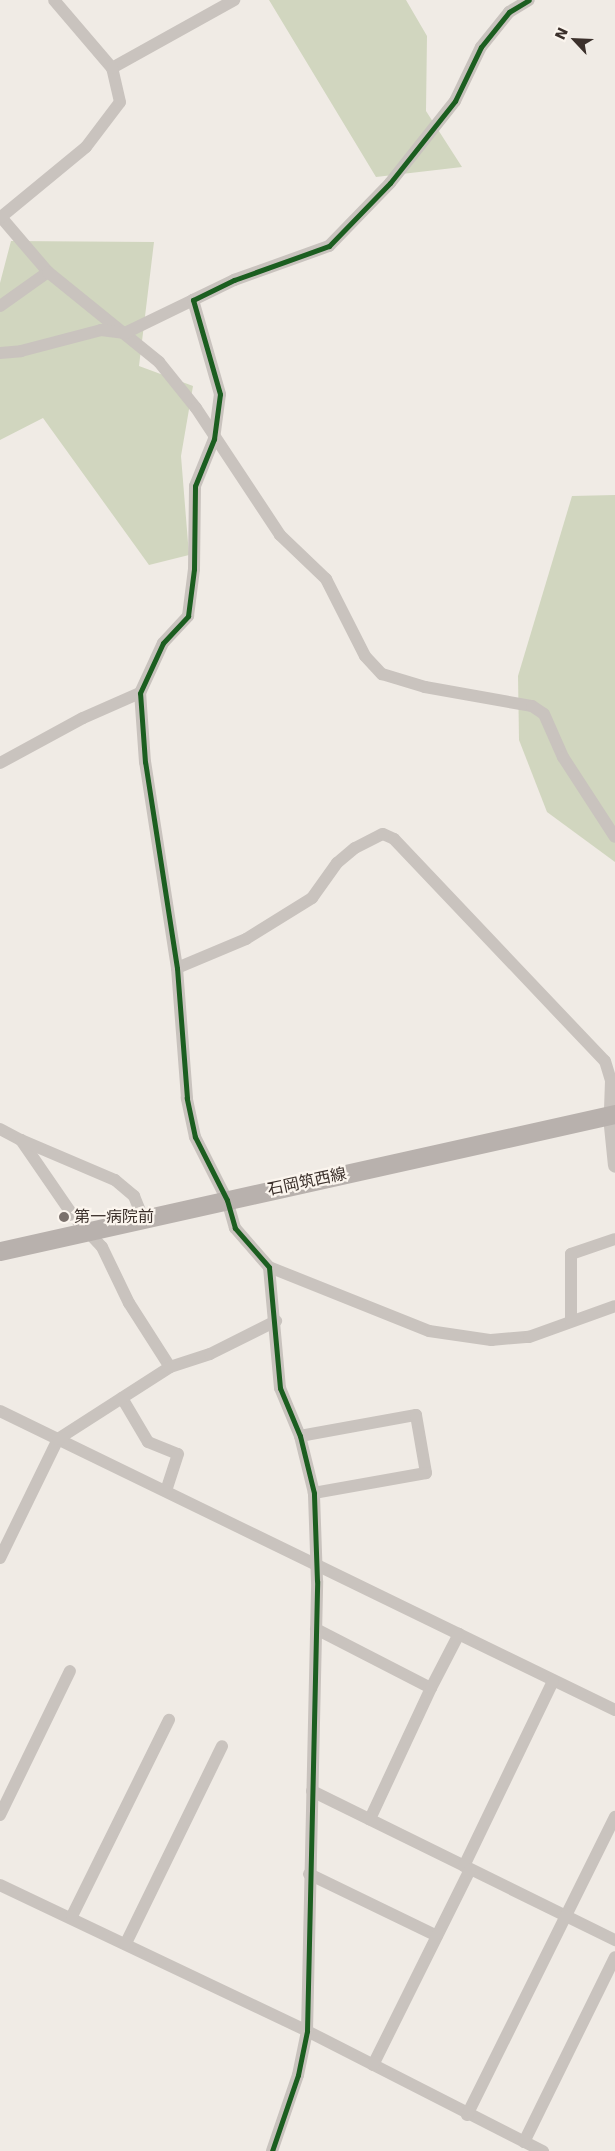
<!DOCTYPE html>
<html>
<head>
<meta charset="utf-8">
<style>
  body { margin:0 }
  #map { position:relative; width:615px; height:2151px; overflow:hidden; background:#f0ebe5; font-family:"DejaVu Sans","Noto Sans JP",sans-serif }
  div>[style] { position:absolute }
  .green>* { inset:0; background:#d1d6bf }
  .minor>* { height:12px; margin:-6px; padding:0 6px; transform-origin:6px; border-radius:6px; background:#c9c3be }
  .tertiary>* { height:15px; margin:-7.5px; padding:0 7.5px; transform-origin:7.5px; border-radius:7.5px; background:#c9c3be }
  .primary>* { height:19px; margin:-9.5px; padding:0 9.5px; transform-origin:9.5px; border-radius:9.5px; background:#b8b1ad }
  .cycleway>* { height:5px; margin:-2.5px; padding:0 2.5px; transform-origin:2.5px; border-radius:2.5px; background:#1b5e20 }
  .dots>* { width:14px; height:14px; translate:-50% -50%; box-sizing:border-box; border:2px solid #fbf5ee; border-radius:50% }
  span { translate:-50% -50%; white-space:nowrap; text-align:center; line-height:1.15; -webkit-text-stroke:4.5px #fbf5ee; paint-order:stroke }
  .street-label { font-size:16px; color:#3b302b }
  .poi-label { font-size:16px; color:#3b302b }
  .left { translate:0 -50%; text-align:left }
  .north { position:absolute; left:550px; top:15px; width:50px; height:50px; -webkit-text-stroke:4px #fbf5ee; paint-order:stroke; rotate:295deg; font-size:14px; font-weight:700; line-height:20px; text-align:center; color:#3b302b }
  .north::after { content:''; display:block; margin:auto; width:18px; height:22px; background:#3b302b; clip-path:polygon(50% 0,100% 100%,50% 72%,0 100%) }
</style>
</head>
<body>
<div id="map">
  <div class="green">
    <i style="clip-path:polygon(269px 0,406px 0,427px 36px,426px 111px,462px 167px,376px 177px)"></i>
    <i style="clip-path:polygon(11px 241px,154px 242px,139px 366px,193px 386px,181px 456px,189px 555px,149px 565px,43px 418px,0 440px,0 283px)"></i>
    <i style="clip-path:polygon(615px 495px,615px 862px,547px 812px,519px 740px,518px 676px,572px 496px)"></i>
  </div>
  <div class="minor">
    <i style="left:112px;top:68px;width:140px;rotate:-29.1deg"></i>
    <i style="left:0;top:216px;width:74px;rotate:49.4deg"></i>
    <i style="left:1px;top:217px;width:110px;rotate:-39.5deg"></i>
    <i style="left:86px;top:147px;width:56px;rotate:-52.9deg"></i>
    <i style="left:120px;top:102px;width:35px;rotate:-103deg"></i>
    <i style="left:112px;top:68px;width:89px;rotate:-130.5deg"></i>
    <i style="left:0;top:306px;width:59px;rotate:-35.3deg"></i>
    <i style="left:48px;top:272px;width:143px;rotate:39deg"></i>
    <i style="left:159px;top:362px;width:59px;rotate:51.2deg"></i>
    <i style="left:196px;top:408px;width:152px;rotate:56.5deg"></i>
    <i style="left:280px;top:535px;width:64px;rotate:43.7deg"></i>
    <i style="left:326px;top:579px;width:86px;rotate:63.1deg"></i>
    <i style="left:365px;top:656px;width:25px;rotate:47deg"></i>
    <i style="left:382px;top:674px;width:45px;rotate:16.8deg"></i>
    <i style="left:425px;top:687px;width:109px;rotate:10.1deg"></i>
    <i style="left:532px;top:706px;width:14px;rotate:34deg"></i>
    <i style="left:544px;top:714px;width:47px;rotate:66.2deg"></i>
    <i style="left:563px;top:757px;width:95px;rotate:57deg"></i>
    <i style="left:0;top:353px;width:21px;rotate:-5deg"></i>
    <i style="left:21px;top:351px;width:83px;rotate:-14.7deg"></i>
    <i style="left:101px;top:330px;width:24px;rotate:7deg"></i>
    <i style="left:125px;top:333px;width:76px;rotate:-25.9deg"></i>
    <i style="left:0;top:763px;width:94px;rotate:-28.5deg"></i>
    <i style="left:83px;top:718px;width:62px;rotate:-23.7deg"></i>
    <i style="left:177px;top:968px;width:75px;rotate:-22.8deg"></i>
    <i style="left:246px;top:939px;width:78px;rotate:-31.8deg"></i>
    <i style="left:312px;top:898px;width:43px;rotate:-54.5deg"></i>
    <i style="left:337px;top:863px;width:23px;rotate:-40deg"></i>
    <i style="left:355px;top:848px;width:31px;rotate:-27deg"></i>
    <i style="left:383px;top:834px;width:12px;rotate:24deg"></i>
    <i style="left:394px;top:839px;width:306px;rotate:46.5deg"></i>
    <i style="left:605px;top:1061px;width:21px;rotate:73deg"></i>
    <i style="left:611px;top:1081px;width:35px;rotate:92deg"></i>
    <i style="left:0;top:1129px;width:24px;rotate:28deg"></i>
    <i style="left:21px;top:1140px;width:93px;rotate:55.5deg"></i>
    <i style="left:74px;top:1217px;width:41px;rotate:47deg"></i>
    <i style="left:102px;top:1247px;width:62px;rotate:64.3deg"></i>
    <i style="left:129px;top:1303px;width:76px;rotate:57.4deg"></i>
    <i style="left:21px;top:1140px;width:102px;rotate:23.1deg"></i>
    <i style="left:115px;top:1180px;width:25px;rotate:40deg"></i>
    <i style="left:134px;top:1196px;width:24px;rotate:68deg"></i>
    <i style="left:269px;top:1267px;width:172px;rotate:21.8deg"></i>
    <i style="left:429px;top:1331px;width:63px;rotate:8.3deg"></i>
    <i style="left:491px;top:1340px;width:38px;rotate:-5deg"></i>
    <i style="left:529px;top:1337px;width:91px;rotate:-19.8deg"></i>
    <i style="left:571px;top:1321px;width:67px;rotate:-90deg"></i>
    <i style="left:571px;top:1254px;width:46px;rotate:-18.8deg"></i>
    <i style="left:122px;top:1398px;width:51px;rotate:59.4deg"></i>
    <i style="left:148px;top:1442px;width:32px;rotate:22deg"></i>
    <i style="left:178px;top:1454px;width:38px;rotate:108deg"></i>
    <i style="left:0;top:1411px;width:684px;rotate:25.93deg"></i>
    <i style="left:300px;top:1436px;width:118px;rotate:-10.3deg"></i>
    <i style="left:416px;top:1415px;width:59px;rotate:80.2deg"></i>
    <i style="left:426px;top:1473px;width:114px;rotate:169.9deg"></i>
    <i style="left:0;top:1558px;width:132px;rotate:-64deg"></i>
    <i style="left:58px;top:1439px;width:133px;rotate:-32.7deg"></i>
    <i style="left:170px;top:1367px;width:42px;rotate:-18deg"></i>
    <i style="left:210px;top:1354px;width:74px;rotate:-26.6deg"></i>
    <i style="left:316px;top:1629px;width:129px;rotate:27.2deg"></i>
    <i style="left:431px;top:1688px;width:145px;rotate:115deg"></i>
    <i style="left:431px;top:1688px;width:61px;rotate:-62.6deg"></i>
    <i style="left:312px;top:1791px;width:338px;rotate:26.2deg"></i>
    <i style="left:0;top:1815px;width:160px;rotate:-64.1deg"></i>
    <i style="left:464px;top:1866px;width:205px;rotate:-64.3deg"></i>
    <i style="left:309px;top:1874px;width:142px;rotate:25.8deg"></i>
    <i style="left:0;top:1885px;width:340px;rotate:25.4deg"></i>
    <i style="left:307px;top:2031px;width:265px;rotate:27deg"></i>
    <i style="left:72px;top:1916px;width:219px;rotate:-63.7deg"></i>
    <i style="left:126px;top:1943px;width:219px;rotate:-64deg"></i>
    <i style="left:373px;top:2065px;width:218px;rotate:-63.6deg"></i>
    <i style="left:467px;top:2115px;width:333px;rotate:-63.6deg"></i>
    <i style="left:524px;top:2142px;width:206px;rotate:-63.8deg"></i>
    <i style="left:272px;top:2151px;width:80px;rotate:-71.1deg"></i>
    <i style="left:298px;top:2075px;width:45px;rotate:-78.4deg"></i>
    <i style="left:307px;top:2031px;width:450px;rotate:-88.7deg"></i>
    <i style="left:317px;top:1581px;width:88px;rotate:-92deg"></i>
    <i style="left:314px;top:1493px;width:59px;rotate:-103.8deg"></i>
    <i style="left:300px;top:1436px;width:52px;rotate:-112.6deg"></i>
    <i style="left:280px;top:1388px;width:121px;rotate:-95.2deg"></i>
    <i style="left:269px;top:1267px;width:52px;rotate:-131.1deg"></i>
    <i style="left:235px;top:1228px;width:29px;rotate:-106deg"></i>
    <i style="left:227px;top:1200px;width:71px;rotate:-116.9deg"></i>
    <i style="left:195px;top:1137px;width:40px;rotate:-102deg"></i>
    <i style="left:187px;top:1098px;width:130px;rotate:-94.4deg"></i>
    <i style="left:177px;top:968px;width:208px;rotate:-98.8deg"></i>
    <i style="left:145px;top:762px;width:69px;rotate:-94.1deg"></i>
    <i style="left:140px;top:693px;width:55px;rotate:-65.3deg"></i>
    <i style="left:163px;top:643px;width:37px;rotate:-47deg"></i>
    <i style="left:188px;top:616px;width:47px;rotate:-82.7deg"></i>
    <i style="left:194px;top:569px;width:83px;rotate:-89.3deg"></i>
    <i style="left:195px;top:486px;width:51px;rotate:-68deg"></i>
    <i style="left:214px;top:439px;width:45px;rotate:-82.4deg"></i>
    <i style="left:220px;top:394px;width:98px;rotate:-106deg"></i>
    <i style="left:193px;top:300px;width:46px;rotate:-26deg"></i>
    <i style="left:234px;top:280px;width:101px;rotate:-19.7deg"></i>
    <i style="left:329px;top:246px;width:88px;rotate:-45.9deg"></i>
    <i style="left:390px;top:183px;width:105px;rotate:-51.6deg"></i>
    <i style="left:455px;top:101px;width:60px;rotate:-64.3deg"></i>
    <i style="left:481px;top:47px;width:45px;rotate:-51.3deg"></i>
    <i style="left:509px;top:12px;width:23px;rotate:-31deg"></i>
  </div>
  <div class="tertiary">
    <i style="left:610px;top:1116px;width:49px;rotate:84.2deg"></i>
  </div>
  <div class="primary">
    <i style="left:0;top:1251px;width:630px;rotate:-12.56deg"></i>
  </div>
  <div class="cycleway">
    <i style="left:272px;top:2151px;width:80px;rotate:-71.1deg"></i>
    <i style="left:298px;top:2075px;width:45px;rotate:-78.4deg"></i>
    <i style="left:307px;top:2031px;width:450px;rotate:-88.7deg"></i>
    <i style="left:317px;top:1581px;width:88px;rotate:-92deg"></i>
    <i style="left:314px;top:1493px;width:59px;rotate:-103.8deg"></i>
    <i style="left:300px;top:1436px;width:52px;rotate:-112.6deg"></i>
    <i style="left:280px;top:1388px;width:121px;rotate:-95.2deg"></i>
    <i style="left:269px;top:1267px;width:52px;rotate:-131.1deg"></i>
    <i style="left:235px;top:1228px;width:29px;rotate:-106deg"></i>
    <i style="left:227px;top:1200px;width:71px;rotate:-116.9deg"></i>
    <i style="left:195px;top:1137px;width:40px;rotate:-102deg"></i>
    <i style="left:187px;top:1098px;width:130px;rotate:-94.4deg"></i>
    <i style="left:177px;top:968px;width:208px;rotate:-98.8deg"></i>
    <i style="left:145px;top:762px;width:69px;rotate:-94.1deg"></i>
    <i style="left:140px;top:693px;width:55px;rotate:-65.3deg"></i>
    <i style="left:163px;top:643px;width:37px;rotate:-47deg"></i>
    <i style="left:188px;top:616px;width:47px;rotate:-82.7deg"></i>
    <i style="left:194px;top:569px;width:83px;rotate:-89.3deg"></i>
    <i style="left:195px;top:486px;width:51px;rotate:-68deg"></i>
    <i style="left:214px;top:439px;width:45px;rotate:-82.4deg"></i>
    <i style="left:220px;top:394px;width:98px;rotate:-106deg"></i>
    <i style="left:193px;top:300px;width:46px;rotate:-26deg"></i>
    <i style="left:234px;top:280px;width:101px;rotate:-19.7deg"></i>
    <i style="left:329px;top:246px;width:88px;rotate:-45.9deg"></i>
    <i style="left:390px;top:183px;width:105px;rotate:-51.6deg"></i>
    <i style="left:455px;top:101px;width:60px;rotate:-64.3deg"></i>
    <i style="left:481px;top:47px;width:45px;rotate:-51.3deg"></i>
    <i style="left:509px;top:12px;width:23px;rotate:-31deg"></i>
  </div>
  <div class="dots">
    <i style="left:64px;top:1217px;background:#7a716c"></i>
  </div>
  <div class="street-label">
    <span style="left:307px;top:1182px;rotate:-12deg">石岡筑西線</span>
  </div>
  <div class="poi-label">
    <span class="left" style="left:74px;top:1217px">第一病院前</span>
  </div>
  <div class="north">N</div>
</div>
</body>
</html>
